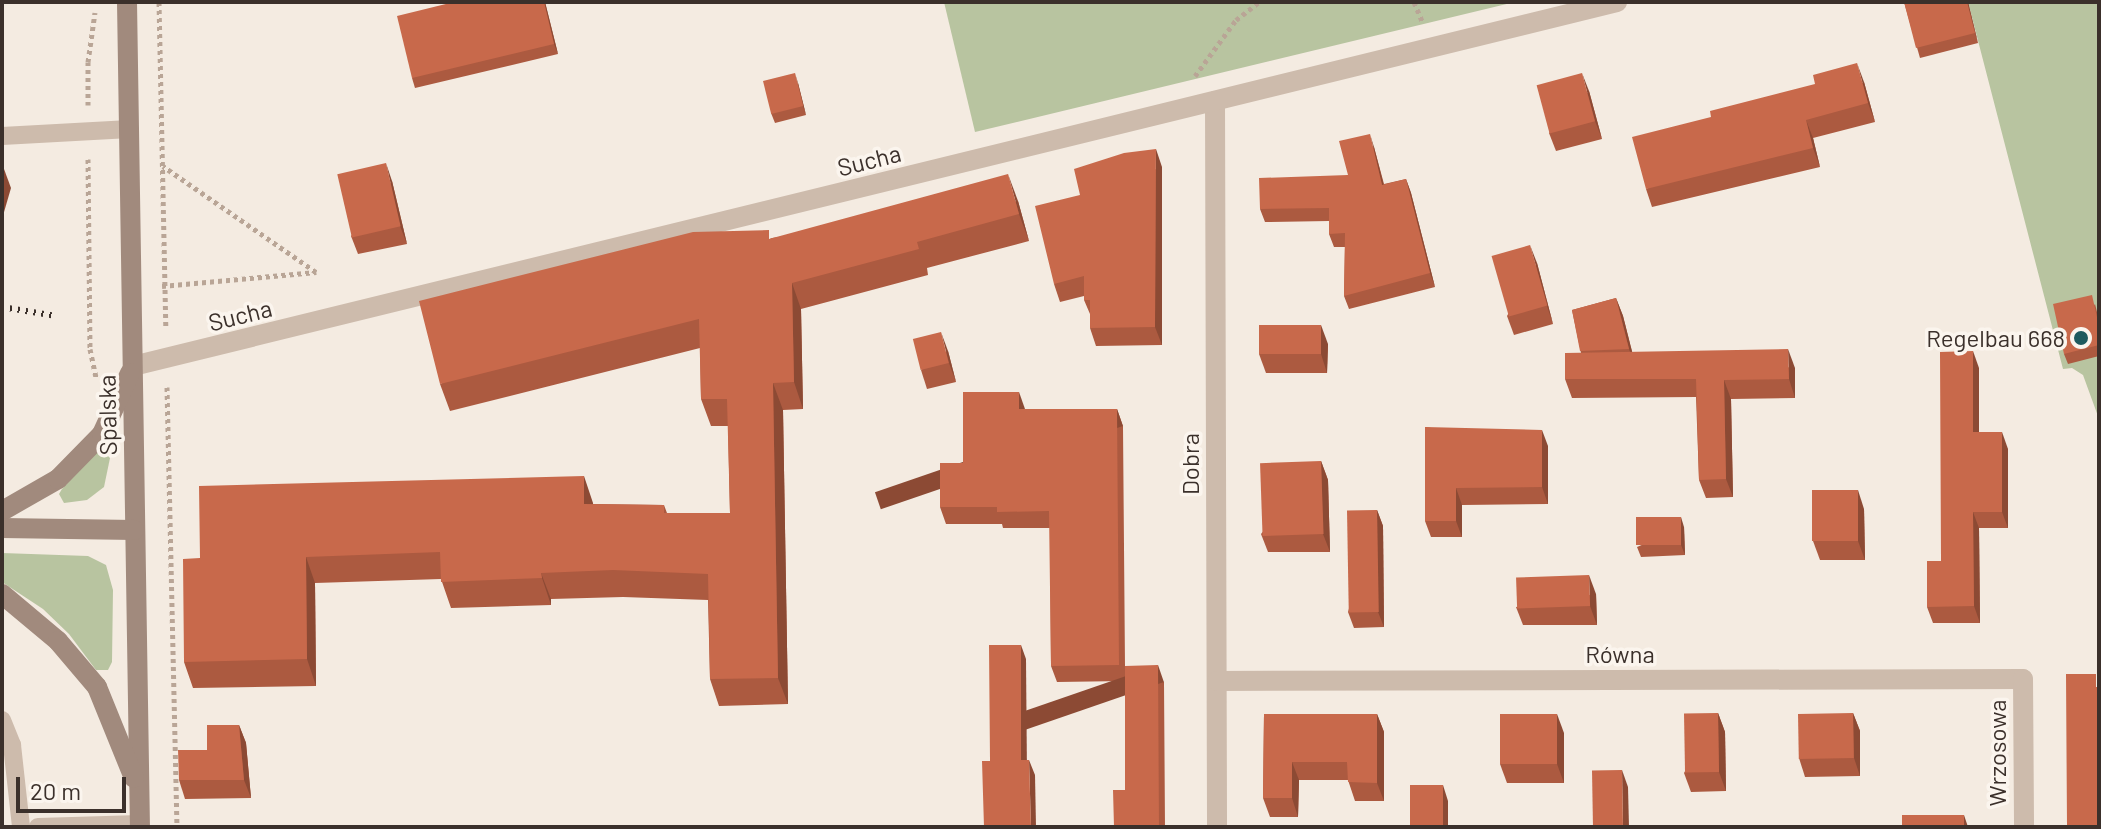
<!DOCTYPE html>
<html>
<head>
<meta charset="utf-8">
<style>
  body { margin:0 }
  #map { position:relative; width:2101px; height:829px; overflow:hidden; background:#f4ebe1; font-family:Barlow,sans-serif }
  div>[style] { position:absolute }
  .green>* { inset:0; background:#b8c4a0 }
  .path>* { height:5px; margin-top:-2.5px; transform-origin:0; background:repeating-linear-gradient(90deg,#b9a596 0 4px,transparent 0 8px) }
  .lane>* { height:18px; margin:-9px; padding:0 9px; transform-origin:9px; border-radius:9px; background:#cdbbac }
  .street>* { height:20px; margin:-10px; padding:0 10px; transform-origin:10px; border-radius:10px; background:#cdbbac }
  .secondary>* { height:20px; margin:-10px; padding:0 10px; transform-origin:10px; border-radius:10px; background:#a18a7d }
  .rail>* { height:6px; margin-top:-3px; transform-origin:0; background:repeating-linear-gradient(90deg,#3b302b 0 2px,transparent 0 8px) }
  .wall>* { inset:0; background:#ac5a40 }
  .shaded-wall>* { inset:0; background:#8c4a34; transform-origin:0 0 }
  .building>* { inset:0; background:#c8694b; transform-origin:0 0 }
  .dots>* { width:22px; height:22px; translate:-50% -50%; box-sizing:border-box; border:4px solid #fbf5ee; border-radius:50% }
  span { translate:-50% -50%; white-space:nowrap; text-align:center; line-height:1.15; -webkit-text-stroke:7px #fbf5ee; paint-order:stroke }
  .street-label { font-size:24px; color:#3b302b }
  .poi-label { font-size:24px; color:#3b302b }
  .right { translate:-100% -50%; text-align:right }
  .frame { position:absolute; inset:0; border:4px solid #3b302b; pointer-events:none }
  .scale { position:absolute; left:16px; top:777px; width:110px; height:36px; box-sizing:border-box; border:4px solid #3b302b; border-top:0; padding-left:10px; font-size:24px; line-height:28px; white-space:nowrap; color:#3b302b; -webkit-text-stroke:6px #fbf5ee; paint-order:stroke }
</style>
</head>
<body>
<div id="map">
  <div class="green">
    <i style="clip-path:polygon(944px 2px,1515px 2px,975px 132px)"></i>
    <i style="clip-path:polygon(1968px 2px,2099px 2px,2099px 419px,2083px 375px,2072px 368px,2063px 369px)"></i>
    <i style="clip-path:polygon(102px 450px,110px 458px,104px 487px,87px 500px,64px 503px,59px 494px,62px 489px,96px 452px)"></i>
    <i style="clip-path:polygon(2px 553px,88px 556px,106px 565px,113px 590px,112px 662px,108px 670px,96px 670px,69px 634px,43px 609px,2px 582px)"></i>
  </div>
  <div class="path">
    <i style="left:159px;top:2px;width:327px;rotate:88.8deg"></i>
    <i style="left:1414px;top:2px;width:21px;rotate:67deg"></i>
    <i style="left:1195px;top:76px;width:69px;rotate:-53.8deg"></i>
    <i style="left:1236px;top:20px;width:29px;rotate:-38deg"></i>
    <i style="left:88px;top:105px;width:43px;rotate:-90deg"></i>
    <i style="left:88px;top:62px;width:50px;rotate:-82deg"></i>
    <i style="left:88px;top:159px;width:190px;rotate:89.4deg"></i>
    <i style="left:90px;top:349px;width:29px;rotate:78deg"></i>
    <i style="left:162px;top:286px;width:155px;rotate:-5.2deg"></i>
    <i style="left:316px;top:272px;width:186px;rotate:-145.3deg"></i>
    <i style="left:167px;top:387px;width:440px;rotate:88.7deg"></i>
  </div>
  <div class="lane">
    <i style="left:2px;top:136px;width:128px;rotate:-3.1deg"></i>
    <i style="left:2px;top:720px;width:27px;rotate:68deg"></i>
    <i style="left:12px;top:745px;width:82px;rotate:83.7deg"></i>
    <i style="left:38px;top:827px;width:102px;rotate:-1.7deg"></i>
  </div>
  <div class="street">
    <i style="left:1215px;top:101px;width:726px;rotate:89.84deg"></i>
    <i style="left:133px;top:366px;width:1528px;rotate:-13.78deg"></i>
    <i style="left:1217px;top:681px;width:806px;rotate:-0.14deg"></i>
    <i style="left:2023px;top:679px;width:148px;rotate:89.6deg"></i>
  </div>
  <div class="secondary">
    <i style="left:127px;top:2px;width:825px;rotate:89.1deg"></i>
    <i style="left:2px;top:511px;width:64px;rotate:-29.7deg"></i>
    <i style="left:58px;top:479px;width:63px;rotate:-45.6deg"></i>
    <i style="left:102px;top:434px;width:67px;rotate:-65.3deg"></i>
    <i style="left:2px;top:528px;width:132px;rotate:0.9deg"></i>
    <i style="left:2px;top:594px;width:73px;rotate:40deg"></i>
    <i style="left:58px;top:641px;width:60px;rotate:49.7deg"></i>
    <i style="left:97px;top:687px;width:98px;rotate:67.9deg"></i>
  </div>
  <div class="rail">
    <i style="left:2px;top:307px;width:55px;rotate:9.5deg"></i>
  </div>
  <div class="wall">
    <i style="clip-path:polygon(454px 2px,545px 2px,558px 54px,415px 88px,412px 78px)"></i>
    <i style="clip-path:polygon(1904px 2px,1968px 2px,1978px 43px,1920px 58px)"></i>
    <i style="clip-path:polygon(1864px 82px,1875px 122px,1813px 138px,1820px 167px,1652px 207px,1646px 189px)"></i>
    <i style="clip-path:polygon(798px 83px,806px 115px,775px 123px,771px 113px)"></i>
    <i style="clip-path:polygon(1589px 91px,1602px 139px,1556px 151px,1549px 133px)"></i>
    <i style="clip-path:polygon(1374px 147px,1384px 184px,1406px 179px,1411px 193px,1435px 287px,1349px 309px,1344px 296px,1345px 247px,1334px 247px,1329px 234px,1329px 221px,1265px 222px,1260px 209px,1348px 175px)"></i>
    <i style="clip-path:polygon(1162px 167px,1162px 345px,1096px 346px,1090px 328px,1090px 314px,1084px 300px,1084px 296px,1060px 302px,1054px 284px,1080px 195px)"></i>
    <i style="clip-path:polygon(392px 181px,407px 244px,358px 254px,351px 236px)"></i>
    <i style="clip-path:polygon(1018px 201px,1029px 241px,927px 268px,928px 275px,801px 309px,803px 409px,783px 410px,788px 704px,719px 706px,710px 679px,708px 600px,623px 597px,551px 599px,551px 605px,451px 608px,441px 579px,315px 583px,316px 686px,193px 688px,184px 662px,200px 558px,593px 504px,664px 505px,667px 513px,730px 513px,728px 426px,711px 426px,701px 399px,700px 348px,450px 411px,440px 384px,772px 238px)"></i>
    <i style="clip-path:polygon(1537px 263px,1553px 324px,1514px 335px,1507px 316px)"></i>
    <i style="clip-path:polygon(1616px 298px,1623px 316px,1632px 352px,1795px 368px,1795px 398px,1731px 399px,1733px 497px,1706px 498px,1699px 480px,1696px 397px,1572px 398px,1565px 379px,1581px 353px,1572px 310px)"></i>
    <i style="clip-path:polygon(2095px 304px,2099px 320px,2099px 356px,2068px 364px,2064px 354px)"></i>
    <i style="clip-path:polygon(1328px 344px,1327px 373px,1266px 373px,1259px 354px)"></i>
    <i style="clip-path:polygon(948px 351px,956px 382px,927px 389px,921px 370px)"></i>
    <i style="clip-path:polygon(1979px 368px,1979px 432px,2008px 449px,2008px 528px,1979px 528px,1980px 623px,1933px 623px,1927px 607px,1941px 561px)"></i>
    <i style="clip-path:polygon(1025px 409px,1117px 409px,1123px 426px,1125px 666px,1164px 682px,1165px 827px,1114px 827px,1125px 790px,1125px 681px,1057px 682px,1051px 666px,1050px 528px,1003px 528px,1002px 524px,946px 524px,940px 507px,963px 463px)"></i>
    <i style="clip-path:polygon(1425px 427px,1548px 446px,1548px 504px,1462px 505px,1462px 537px,1431px 537px,1425px 521px)"></i>
    <i style="clip-path:polygon(1321px 461px,1328px 480px,1330px 552px,1268px 552px,1261px 534px)"></i>
    <i style="clip-path:polygon(1864px 509px,1865px 560px,1820px 560px,1813px 541px)"></i>
    <i style="clip-path:polygon(1377px 510px,1383px 526px,1384px 627px,1354px 628px,1348px 612px)"></i>
    <i style="clip-path:polygon(1684px 527px,1685px 555px,1641px 557px,1637px 547px)"></i>
    <i style="clip-path:polygon(1596px 594px,1597px 625px,1523px 625px,1516px 607px)"></i>
    <i style="clip-path:polygon(1718px 713px,1725px 732px,1726px 791px,1691px 792px,1684px 773px)"></i>
    <i style="clip-path:polygon(1853px 713px,1860px 731px,1860px 776px,1805px 777px,1799px 758px)"></i>
    <i style="clip-path:polygon(1264px 714px,1377px 714px,1384px 732px,1384px 801px,1355px 801px,1348px 780px,1299px 780px,1298px 817px,1270px 817px,1263px 798px)"></i>
    <i style="clip-path:polygon(239px 725px,246px 743px,251px 798px,185px 799px,179px 780px,207px 750px)"></i>
    <i style="clip-path:polygon(1564px 733px,1564px 783px,1507px 783px,1500px 764px)"></i>
  </div>
  <div class="shaded-wall">
    <i style="clip-path:polygon(544px 2px,545px 2px,558px 54px,554px 44px)"></i>
    <i style="clip-path:polygon(1967px 2px,1968px 2px,1978px 43px,1975px 33px)"></i>
    <i style="clip-path:polygon(1857px 63px,1864px 82px,1875px 122px,1868px 103px)"></i>
    <i style="clip-path:polygon(795px 73px,798px 83px,806px 115px,803px 106px)"></i>
    <i style="clip-path:polygon(1582px 73px,1589px 91px,1602px 139px,1595px 121px)"></i>
    <i style="clip-path:polygon(1806px 120px,1813px 138px,1820px 167px,1813px 148px)"></i>
    <i style="clip-path:polygon(1370px 134px,1374px 147px,1387px 198px,1382px 185px)"></i>
    <i style="clip-path:polygon(1156px 149px,1162px 167px,1162px 345px,1155px 327px)"></i>
    <i style="clip-path:polygon(386px 163px,392px 181px,407px 244px,400px 226px)"></i>
    <i style="clip-path:polygon(4px 169px,11px 188px,2px 219px,2px 177px)"></i>
    <i style="clip-path:polygon(1008px 174px,1018px 201px,1029px 241px,1019px 214px)"></i>
    <i style="clip-path:polygon(1406px 179px,1411px 193px,1435px 287px,1430px 273px)"></i>
    <i style="clip-path:polygon(1530px 245px,1537px 263px,1553px 324px,1547px 306px)"></i>
    <i style="clip-path:polygon(792px 283px,801px 309px,803px 409px,794px 382px)"></i>
    <i style="clip-path:polygon(1616px 298px,1623px 316px,1636px 367px,1629px 349px)"></i>
    <i style="clip-path:polygon(1321px 325px,1328px 344px,1327px 373px,1321px 354px)"></i>
    <i style="clip-path:polygon(941px 332px,948px 351px,956px 382px,949px 363px)"></i>
    <i style="clip-path:polygon(1788px 349px,1795px 368px,1795px 398px,1789px 379px)"></i>
    <i style="clip-path:polygon(1973px 351px,1979px 368px,1979px 449px,1973px 432px)"></i>
    <i style="clip-path:polygon(1724px 380px,1731px 399px,1733px 497px,1726px 479px)"></i>
    <i style="clip-path:polygon(773px 383px,783px 410px,788px 704px,778px 678px)"></i>
    <i style="clip-path:polygon(1019px 392px,1025px 409px,1019px 409px)"></i>
    <i style="left:1117px;top:409px;width:18px;height:256px;rotate:71deg"></i>
    <i style="clip-path:polygon(1542px 430px,1548px 446px,1548px 504px,1542px 487px)"></i>
    <i style="clip-path:polygon(2002px 432px,2008px 449px,2008px 528px,2002px 512px)"></i>
    <i style="clip-path:polygon(1321px 461px,1328px 480px,1330px 552px,1323px 534px)"></i>
    <i style="clip-path:polygon(584px 476px,593px 503px,594px 531px,584px 504px)"></i>
    <i style="clip-path:polygon(1456px 488px,1462px 505px,1462px 537px,1456px 521px)"></i>
    <i style="clip-path:polygon(1858px 490px,1864px 509px,1865px 560px,1858px 541px)"></i>
    <i style="clip-path:polygon(1377px 510px,1383px 526px,1384px 627px,1378px 612px)"></i>
    <i style="clip-path:polygon(1973px 512px,1979px 528px,1980px 623px,1974px 606px)"></i>
    <i style="clip-path:polygon(1681px 517px,1684px 527px,1685px 555px,1681px 545px)"></i>
    <i style="clip-path:polygon(306px 557px,315px 583px,316px 686px,307px 659px)"></i>
    <i style="clip-path:polygon(541px 573px,551px 599px,551px 605px,542px 578px)"></i>
    <i style="clip-path:polygon(1589px 575px,1596px 594px,1597px 625px,1590px 606px)"></i>
    <i style="clip-path:polygon(1021px 645px,1026px 659px,1027px 775px,1021px 760px)"></i>
    <i style="left:1158px;top:665px;width:18px;height:162px;rotate:71deg"></i>
    <i style="clip-path:polygon(1718px 713px,1725px 732px,1726px 791px,1719px 772px)"></i>
    <i style="clip-path:polygon(1853px 713px,1860px 731px,1860px 776px,1854px 758px)"></i>
    <i style="clip-path:polygon(1377px 714px,1384px 732px,1384px 801px,1377px 783px)"></i>
    <i style="clip-path:polygon(1557px 714px,1564px 733px,1564px 783px,1557px 764px)"></i>
    <i style="clip-path:polygon(239px 725px,246px 743px,251px 798px,244px 780px)"></i>
    <i style="clip-path:polygon(1029px 760px,1035px 775px,1036px 827px,1031px 827px)"></i>
    <i style="clip-path:polygon(1292px 762px,1299px 780px,1298px 817px,1292px 798px)"></i>
    <i style="clip-path:polygon(1622px 770px,1628px 787px,1629px 827px,1623px 827px)"></i>
    <i style="clip-path:polygon(1443px 785px,1448px 801px,1448px 827px,1443px 827px)"></i>
    <i style="clip-path:polygon(1964px 815px,1968px 827px,1964px 827px)"></i>
  </div>
  <div class="building">
    <i style="clip-path:polygon(454px 2px,544px 2px,554px 44px,412px 78px,397px 16px)"></i>
    <i style="clip-path:polygon(1904px 2px,1967px 2px,1975px 33px,1916px 48px)"></i>
    <i style="clip-path:polygon(1857px 63px,1868px 103px,1806px 120px,1813px 148px,1646px 189px,1632px 137px,1711px 117px,1710px 111px,1815px 84px,1813px 75px)"></i>
    <i style="left:795px;top:73px;width:34px;height:33px;rotate:76deg"></i>
    <i style="left:1582px;top:73px;width:50px;height:47px;rotate:75deg"></i>
    <i style="clip-path:polygon(1370px 134px,1382px 185px,1406px 179px,1430px 273px,1344px 296px,1345px 233px,1329px 234px,1329px 208px,1260px 209px,1259px 178px,1348px 175px,1339px 141px)"></i>
    <i style="clip-path:polygon(1156px 149px,1155px 327px,1090px 328px,1090px 300px,1084px 300px,1084px 276px,1054px 284px,1035px 206px,1080px 195px,1074px 169px,1124px 153px)"></i>
    <i style="left:386px;top:163px;width:65px;height:50px;rotate:77deg"></i>
    <i style="clip-path:polygon(1008px 174px,1019px 214px,917px 242px,919px 249px,792px 283px,794px 382px,773px 383px,778px 678px,710px 679px,708px 574px,613px 570px,541px 573px,542px 578px,441px 582px,440px 552px,306px 557px,307px 659px,184px 662px,183px 559px,200px 558px,199px 486px,584px 476px,584px 504px,664px 505px,664px 513px,730px 513px,727px 399px,701px 399px,699px 319px,440px 384px,419px 301px,693px 232px,769px 230px,769px 239px)"></i>
    <i style="left:1530px;top:245px;width:63px;height:40px;rotate:74deg"></i>
    <i style="clip-path:polygon(2092px 295px,2099px 326px,2099px 345px,2064px 354px,2053px 304px)"></i>
    <i style="clip-path:polygon(1616px 298px,1629px 349px,1580px 351px,1572px 310px)"></i>
    <i style="left:1259px;top:325px;width:62px;height:29px"></i>
    <i style="left:941px;top:332px;width:32px;height:29px;rotate:76deg"></i>
    <i style="clip-path:polygon(1788px 349px,1789px 379px,1724px 380px,1726px 479px,1699px 480px,1696px 379px,1565px 379px,1565px 353px)"></i>
    <i style="clip-path:polygon(1973px 351px,1973px 432px,2002px 432px,2002px 512px,1973px 512px,1974px 606px,1927px 607px,1927px 561px,1941px 561px,1940px 352px)"></i>
    <i style="clip-path:polygon(963px 392px,1019px 392px,1019px 409px,1117px 409px,1119px 665px,1051px 666px,1049px 511px,997px 512px,997px 507px,940px 507px,940px 463px,963px 463px)"></i>
    <i style="clip-path:polygon(1425px 427px,1542px 430px,1542px 487px,1456px 488px,1456px 521px,1425px 521px)"></i>
    <i style="left:1321px;top:461px;width:73px;height:61px;rotate:88deg"></i>
    <i style="left:1812px;top:490px;width:46px;height:51px"></i>
    <i style="left:1377px;top:510px;width:102px;height:30px;rotate:89deg"></i>
    <i style="left:1681px;top:517px;width:28px;height:45px;rotate:90deg"></i>
    <i style="left:1589px;top:575px;width:31px;height:73px;rotate:88deg"></i>
    <i style="clip-path:polygon(989px 645px,1021px 645px,1021px 760px,1029px 760px,1031px 827px,984px 827px,982px 761px,990px 761px)"></i>
    <i style="clip-path:polygon(1158px 665px,1159px 827px,1114px 827px,1113px 790px,1125px 790px,1125px 666px)"></i>
    <i style="clip-path:polygon(2066px 674px,2096px 674px,2096px 687px,2099px 687px,2099px 827px,2067px 827px)"></i>
    <i style="left:1718px;top:713px;width:59px;height:34px;rotate:89deg"></i>
    <i style="left:1853px;top:713px;width:45px;height:55px;rotate:89deg"></i>
    <i style="clip-path:polygon(1264px 714px,1377px 714px,1377px 783px,1348px 782px,1347px 762px,1292px 762px,1292px 798px,1263px 798px)"></i>
    <i style="left:1500px;top:714px;width:57px;height:50px"></i>
    <i style="clip-path:polygon(207px 725px,239px 725px,244px 780px,179px 780px,178px 750px,207px 750px)"></i>
    <i style="left:1622px;top:770px;width:57px;height:30px;rotate:89deg"></i>
    <i style="left:1410px;top:785px;width:33px;height:42px"></i>
    <i style="left:1902px;top:815px;width:62px;height:12px"></i>
  </div>
  <div class="dots">
    <i style="left:2081px;top:338px;background:#1f5a5e"></i>
  </div>
  <div class="street-label">
    <span style="left:869px;top:160px;rotate:-14deg">Sucha</span>
    <span style="left:240px;top:315px;rotate:-14deg">Sucha</span>
    <span style="left:107px;top:415px;rotate:-91deg">Spalska</span>
    <span style="left:1190px;top:464px;rotate:-90deg">Dobra</span>
    <span style="left:1620px;top:654px">Równa</span>
    <span style="left:1997px;top:753px;rotate:-90deg">Wrzosowa</span>
  </div>
  <div class="poi-label">
    <span class="right" style="left:2065px;top:338px">Regelbau 668</span>
  </div>
  <div class="frame"></div>
  <div class="scale">20 m</div>
</div>
</body>
</html>
